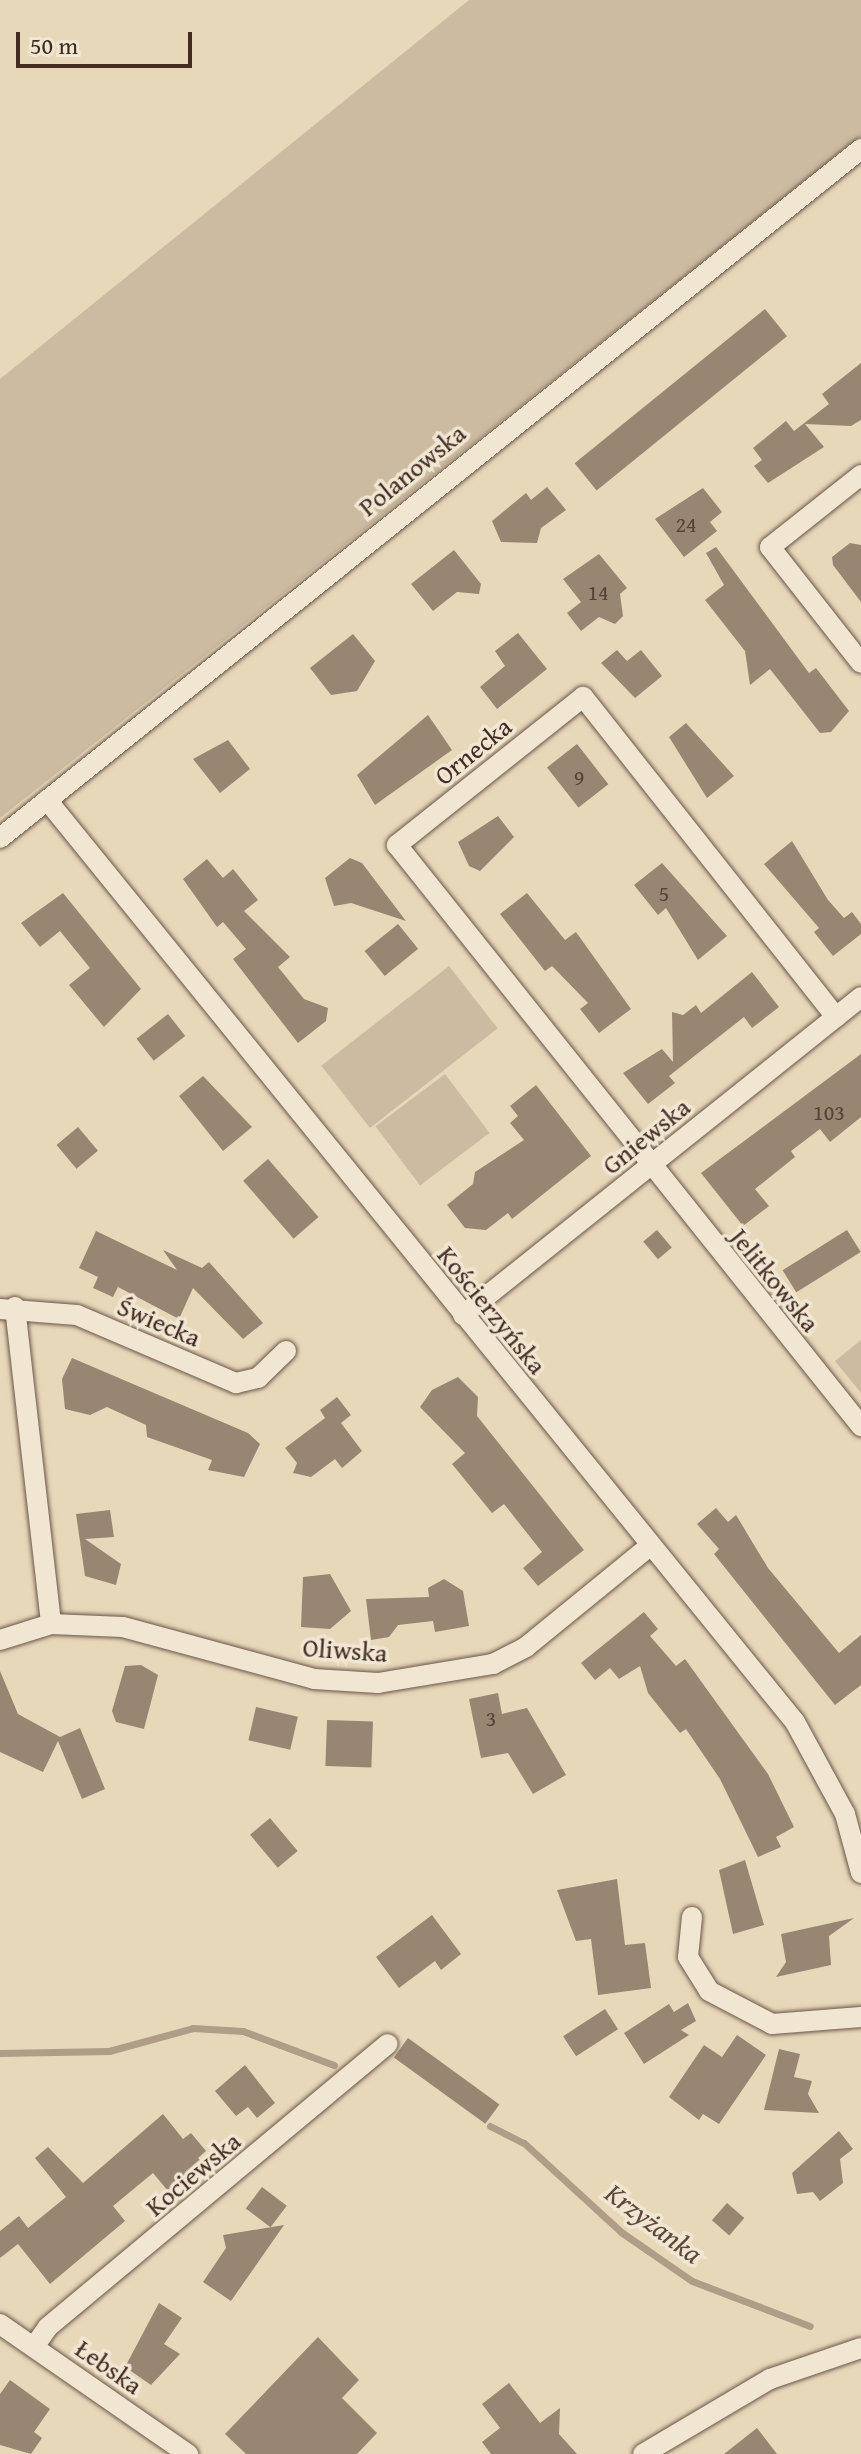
<!DOCTYPE html>
<html>
<head>
<meta charset="utf-8">
<style>
  body { margin:0 }
  #map { position:relative; width:861px; height:2454px; overflow:hidden; background:#e8d8ba; font-family:"Gentium Book Plus",serif }
  div>[style] { position:absolute }
  .green>* { inset:0; background:#ccbba0; transform-origin:0 0 }
  .stream>* { height:7px; margin:-3.5px; padding:0 3.5px; transform-origin:3.5px; border-radius:3.5px; background:#af9d87 }
  .building>* { inset:0; background:#988572; transform-origin:0 0 }
  .roads { filter:drop-shadow(0 0 2px #6b5649) drop-shadow(0 0 2px #6b5649) }
  .street>* { height:20px; margin:-10px; padding:0 10px; transform-origin:10px; border-radius:10px; background:#f0e6d2 }
  span { translate:-50% -50%; white-space:nowrap; text-align:center; line-height:1.15; -webkit-text-stroke:7px #f0e6d2; paint-order:stroke }
  .number-label { font-size:22px; color:#574237 }
  .number-label span { -webkit-text-stroke-width:0 }
  .street-label { font-size:26px; color:#412b23 }
  .water-label { font-size:28px; color:#5c483c; font-style:italic }
  .scale { position:absolute; left:16px; top:32px; width:176px; height:36px; box-sizing:border-box; border:4px solid #412b23; border-top:0; padding-left:10px; font-size:24px; line-height:28px; white-space:nowrap; color:#412b23; -webkit-text-stroke:6px #f0e6d2; paint-order:stroke }
</style>
</head>
<body>
<div id="map">
  <div class="green">
    <i style="clip-path:polygon(469px 0,861px 0,861px 136px,0 818px,0 379px)"></i>
    <i style="left:449px;top:966px;width:79px;height:162px;rotate:52deg"></i>
    <i style="left:445px;top:1074px;width:74px;height:87px;rotate:53deg"></i>
    <i style="clip-path:polygon(861px 1340px,861px 1393px,835px 1361px)"></i>
  </div>
  <div class="stream">
    <i style="left:0;top:2053px;width:109px;rotate:-1.1deg"></i>
    <i style="left:109px;top:2051px;width:87px;rotate:-15.3deg"></i>
    <i style="left:193px;top:2028px;width:50px;rotate:3.4deg"></i>
    <i style="left:243px;top:2031px;width:97px;rotate:20.5deg"></i>
    <i style="left:490px;top:2126px;width:38px;rotate:27deg"></i>
    <i style="left:524px;top:2143px;width:132px;rotate:42.5deg"></i>
    <i style="left:621px;top:2232px;width:86px;rotate:34.6deg"></i>
    <i style="left:692px;top:2281px;width:126px;rotate:20.9deg"></i>
  </div>
  <div class="building">
    <i style="left:765px;top:309px;width:35px;height:245px;rotate:51deg"></i>
    <i style="clip-path:polygon(861px 363px,861px 420px,851px 426px,805px 424px,824px 447px,768px 483px,754px 466px,762px 460px,753px 448px,786px 421px,794px 431px,829px 404px,822px 394px)"></i>
    <i style="clip-path:polygon(547px 487px,566px 510px,541px 528px,537px 543px,501px 542px,492px 521px,526px 493px,531px 500px)"></i>
    <i style="clip-path:polygon(703px 488px,722px 512px,710px 522px,717px 531px,684px 557px,655px 519px)"></i>
    <i style="clip-path:polygon(850px 543px,861px 545px,861px 602px,833px 565px,832px 557px)"></i>
    <i style="clip-path:polygon(716px 547px,809px 673px,816px 668px,849px 711px,831px 732px,820px 733px,770px 669px,750px 685px,745px 651px,705px 600px,724px 585px,706px 553px)"></i>
    <i style="clip-path:polygon(454px 550px,481px 584px,479px 594px,457px 592px,433px 611px,411px 584px)"></i>
    <i style="clip-path:polygon(599px 554px,627px 588px,620px 594px,623px 616px,615px 624px,599px 617px,581px 631px,567px 613px,581px 602px,563px 579px)"></i>
    <i style="clip-path:polygon(518px 633px,547px 669px,497px 709px,480px 687px,505px 666px,495px 651px)"></i>
    <i style="clip-path:polygon(353px 634px,375px 661px,357px 691px,331px 695px,310px 668px)"></i>
    <i style="clip-path:polygon(617px 650px,627px 661px,641px 650px,662px 676px,635px 698px,601px 663px)"></i>
    <i style="clip-path:polygon(428px 715px,452px 750px,375px 805px,357px 775px)"></i>
    <i style="clip-path:polygon(686px 723px,734px 776px,707px 798px,669px 737px)"></i>
    <i style="clip-path:polygon(228px 740px,250px 769px,220px 793px,193px 759px)"></i>
    <i style="left:577px;top:744px;width:51px;height:38px;rotate:52deg"></i>
    <i style="clip-path:polygon(498px 816px,514px 837px,480px 871px,469px 866px,458px 842px)"></i>
    <i style="clip-path:polygon(792px 841px,828px 900px,844px 918px,852px 912px,861px 924px,861px 934px,833px 956px,814px 932px,819px 928px,764px 864px)"></i>
    <i style="clip-path:polygon(350px 858px,362px 863px,406px 921px,351px 903px,334px 906px,325px 878px)"></i>
    <i style="clip-path:polygon(207px 859px,223px 878px,233px 869px,258px 900px,244px 911px,290px 957px,278px 967px,304px 999px,328px 1008px,326px 1021px,298px 1043px,233px 959px,246px 949px,223px 922px,217px 927px,183px 879px)"></i>
    <i style="clip-path:polygon(662px 863px,727px 936px,698px 960px,666px 908px,658px 915px,634px 885px)"></i>
    <i style="clip-path:polygon(63px 893px,141px 989px,104px 1027px,69px 985px,90px 968px,60px 931px,40px 947px,21px 923px)"></i>
    <i style="clip-path:polygon(527px 893px,565px 940px,576px 932px,631px 1009px,599px 1033px,580px 1009px,588px 1003px,552px 966px,545px 971px,500px 914px)"></i>
    <i style="left:398px;top:924px;width:32px;height:43px;rotate:51deg"></i>
    <i style="clip-path:polygon(752px 972px,779px 1007px,752px 1028px,744px 1017px,669px 1076px,675px 1083px,648px 1104px,623px 1073px,662px 1049px,673px 1062px,672px 1012px,683px 1015px,696px 1005px,701px 1013px)"></i>
    <i style="left:168px;top:1014px;width:28px;height:40px;rotate:52deg"></i>
    <i style="clip-path:polygon(861px 1054px,861px 1117px,830px 1142px,820px 1129px,791px 1151px,795px 1157px,755px 1189px,769px 1206px,743px 1226px,701px 1173px)"></i>
    <i style="clip-path:polygon(203px 1076px,252px 1127px,223px 1151px,179px 1096px)"></i>
    <i style="clip-path:polygon(536px 1085px,591px 1156px,512px 1219px,508px 1213px,486px 1230px,465px 1228px,447px 1205px,473px 1184px,475px 1172px,524px 1140px,510px 1123px,518px 1116px,510px 1106px)"></i>
    <i style="left:78px;top:1127px;width:31px;height:28px;rotate:50deg"></i>
    <i style="left:268px;top:1159px;width:77px;height:33px;rotate:49deg"></i>
    <i style="left:657px;top:1230px;width:23px;height:18px;rotate:50deg"></i>
    <i style="left:847px;top:1230px;width:26px;height:76px;rotate:58deg"></i>
    <i style="clip-path:polygon(96px 1231px,177px 1270px,163px 1250px,202px 1268px,209px 1262px,263px 1323px,243px 1339px,193px 1288px,179px 1319px,118px 1287px,113px 1297px,93px 1288px,98px 1277px,79px 1268px)"></i>
    <i style="clip-path:polygon(72px 1358px,248px 1433px,260px 1444px,244px 1477px,208px 1470px,212px 1460px,147px 1437px,146px 1425px,107px 1407px,90px 1415px,65px 1409px,62px 1379px)"></i>
    <i style="clip-path:polygon(458px 1377px,478px 1397px,477px 1416px,584px 1550px,538px 1586px,523px 1568px,542px 1552px,504px 1504px,492px 1513px,452px 1464px,465px 1453px,420px 1407px,432px 1390px)"></i>
    <i style="clip-path:polygon(337px 1397px,351px 1415px,341px 1423px,362px 1451px,342px 1468px,335px 1459px,311px 1477px,293px 1473px,297px 1463px,285px 1448px,325px 1418px,320px 1410px)"></i>
    <i style="clip-path:polygon(716px 1508px,728px 1522px,736px 1515px,768px 1568px,839px 1653px,861px 1635px,861px 1685px,835px 1705px,714px 1554px,719px 1549px,697px 1524px)"></i>
    <i style="clip-path:polygon(110px 1510px,114px 1537px,85px 1539px,121px 1564px,116px 1585px,85px 1576px,76px 1514px)"></i>
    <i style="clip-path:polygon(330px 1574px,351px 1611px,330px 1629px,301px 1627px,303px 1577px)"></i>
    <i style="clip-path:polygon(444px 1579px,463px 1591px,469px 1626px,435px 1632px,433px 1621px,398px 1625px,389px 1637px,371px 1640px,366px 1599px,429px 1597px,428px 1588px)"></i>
    <i style="clip-path:polygon(644px 1612px,658px 1629px,650px 1636px,676px 1666px,685px 1659px,768px 1774px,794px 1827px,776px 1837px,781px 1847px,758px 1857px,720px 1779px,686px 1729px,680px 1733px,648px 1693px,640px 1666px,619px 1679px,610px 1668px,595px 1680px,581px 1663px)"></i>
    <i style="clip-path:polygon(141px 1665px,158px 1675px,144px 1729px,116px 1722px,112px 1711px,125px 1666px)"></i>
    <i style="clip-path:polygon(0 1671px,18px 1714px,60px 1737px,80px 1728px,105px 1789px,82px 1799px,58px 1741px,43px 1772px,0 1752px)"></i>
    <i style="clip-path:polygon(498px 1693px,502px 1714px,527px 1708px,566px 1775px,533px 1794px,508px 1753px,481px 1758px,469px 1699px)"></i>
    <i style="left:256px;top:1707px;width:43px;height:34px;rotate:13deg"></i>
    <i style="left:327px;top:1720px;width:46px;height:46px;rotate:2deg"></i>
    <i style="left:270px;top:1818px;width:43px;height:26px;rotate:50deg"></i>
    <i style="clip-path:polygon(745px 1860px,764px 1925px,733px 1934px,719px 1870px)"></i>
    <i style="clip-path:polygon(617px 1879px,625px 1945px,645px 1943px,651px 1988px,598px 1995px,591px 1939px,576px 1941px,557px 1890px)"></i>
    <i style="clip-path:polygon(432px 1915px,461px 1954px,441px 1970px,435px 1961px,399px 1988px,376px 1957px)"></i>
    <i style="clip-path:polygon(854px 1918px,829px 1936px,831px 1965px,776px 1977px,786px 1962px,781px 1934px)"></i>
    <i style="clip-path:polygon(688px 2003px,696px 2021px,681px 2030px,689px 2035px,644px 2064px,624px 2033px,669px 2004px,674px 2012px)"></i>
    <i style="left:605px;top:2009px;width:24px;height:50px;rotate:57deg"></i>
    <i style="clip-path:polygon(737px 2035px,766px 2055px,719px 2124px,703px 2114px,699px 2120px,669px 2097px,704px 2045px,722px 2057px)"></i>
    <i style="left:408px;top:2038px;width:113px;height:24px;rotate:36deg"></i>
    <i style="clip-path:polygon(779px 2049px,800px 2054px,794px 2077px,812px 2081px,808px 2094px,819px 2113px,764px 2110px)"></i>
    <i style="clip-path:polygon(245px 2065px,275px 2103px,257px 2118px,248px 2107px,236px 2116px,215px 2091px)"></i>
    <i style="clip-path:polygon(163px 2114px,183px 2139px,191px 2133px,206px 2151px,198px 2158px,203px 2163px,168px 2191px,153px 2173px,113px 2206px,125px 2221px,50px 2284px,18px 2244px,0 2258px,0 2231px,19px 2216px,28px 2228px,66px 2197px,35px 2158px,48px 2147px,83px 2183px)"></i>
    <i style="clip-path:polygon(839px 2131px,853px 2149px,840px 2159px,843px 2183px,820px 2201px,813px 2192px,797px 2194px,792px 2173px)"></i>
    <i style="left:262px;top:2187px;width:31px;height:27px;rotate:37deg"></i>
    <i style="left:727px;top:2203px;width:23px;height:23px;rotate:41deg"></i>
    <i style="clip-path:polygon(284px 2225px,231px 2301px,203px 2282px,226px 2248px,223px 2235px)"></i>
    <i style="clip-path:polygon(159px 2303px,182px 2318px,164px 2344px,180px 2354px,151px 2385px,125px 2367px)"></i>
    <i style="clip-path:polygon(318px 2337px,359px 2380px,342px 2398px,377px 2433px,357px 2454px,246px 2454px,225px 2434px)"></i>
    <i style="clip-path:polygon(10px 2380px,50px 2409px,34px 2432px,42px 2438px,31px 2454px,0 2445px,0 2394px)"></i>
    <i style="clip-path:polygon(509px 2383px,540px 2423px,560px 2408px,559px 2434px,577px 2454px,491px 2454px,482px 2442px,500px 2428px,482px 2404px)"></i>
    <i style="clip-path:polygon(757px 2428px,777px 2454px,724px 2454px)"></i>
  </div>
  <div class="roads">
    <div class="street">
      <i style="left:861px;top:475px;width:116px;rotate:141.6deg"></i>
      <i style="left:770px;top:547px;width:147px;rotate:51.9deg"></i>
      <i style="left:47px;top:800px;width:1187px;rotate:50.95deg"></i>
      <i style="left:795px;top:1722px;width:105px;rotate:61.5deg"></i>
      <i style="left:845px;top:1814px;width:61px;rotate:74.8deg"></i>
      <i style="left:0;top:838px;width:1103px;rotate:-38.67deg"></i>
      <i style="left:836px;top:1017px;width:408px;rotate:-128.3deg"></i>
      <i style="left:583px;top:697px;width:238px;rotate:141.5deg"></i>
      <i style="left:397px;top:845px;width:744px;rotate:51.39deg"></i>
      <i style="left:15px;top:1307px;width:319px;rotate:83.5deg"></i>
      <i style="left:0;top:1309px;width:77px;rotate:4.5deg"></i>
      <i style="left:77px;top:1315px;width:173px;rotate:23.2deg"></i>
      <i style="left:236px;top:1383px;width:23px;rotate:-13deg"></i>
      <i style="left:258px;top:1378px;width:39px;rotate:-44deg"></i>
      <i style="left:463px;top:1315px;width:509px;rotate:-38.62deg"></i>
      <i style="left:0;top:1640px;width:53px;rotate:-17.4deg"></i>
      <i style="left:51px;top:1624px;width:72px;rotate:2.4deg"></i>
      <i style="left:123px;top:1627px;width:198px;rotate:15.2deg"></i>
      <i style="left:314px;top:1679px;width:64px;rotate:3.6deg"></i>
      <i style="left:378px;top:1683px;width:117px;rotate:-9.4deg"></i>
      <i style="left:493px;top:1664px;width:37px;rotate:-27deg"></i>
      <i style="left:526px;top:1647px;width:160px;rotate:-39.2deg"></i>
      <i style="left:692px;top:1917px;width:40px;rotate:95.7deg"></i>
      <i style="left:688px;top:1957px;width:40px;rotate:58deg"></i>
      <i style="left:709px;top:1991px;width:71px;rotate:27.6deg"></i>
      <i style="left:772px;top:2024px;width:89px;rotate:-4.5deg"></i>
      <i style="left:0;top:2324px;width:229px;rotate:34.7deg"></i>
      <i style="left:34px;top:2347px;width:24px;rotate:-55deg"></i>
      <i style="left:48px;top:2327px;width:442px;rotate:-39.8deg"></i>
      <i style="left:643px;top:2454px;width:147px;rotate:-30.6deg"></i>
      <i style="left:770px;top:2379px;width:96px;rotate:-18.8deg"></i>
    </div>
  </div>
  <div class="number-label">
    <span style="left:686px;top:525px">24</span>
    <span style="left:598px;top:593px">14</span>
    <span style="left:579px;top:778px">9</span>
    <span style="left:664px;top:894px">5</span>
    <span style="left:829px;top:1113px">103</span>
    <span style="left:491px;top:1719px">3</span>
  </div>
  <div class="street-label">
    <span style="left:412px;top:470px;rotate:-39deg">Polanowska</span>
    <span style="left:473px;top:751px;rotate:-39deg">Ornecka</span>
    <span style="left:646px;top:1136px;rotate:-39deg">Gniewska</span>
    <span style="left:775px;top:1280px;rotate:51deg">Jelitkowska</span>
    <span style="left:492px;top:1310px;rotate:51deg">Kościerzyńska</span>
    <span style="left:159px;top:1322px;rotate:23deg">Świecka</span>
    <span style="left:345px;top:1650px;rotate:4deg">Oliwska</span>
    <span style="left:193px;top:2174px;rotate:-40deg">Kociewska</span>
    <span style="left:109px;top:2367px;rotate:35deg">Łebska</span>
  </div>
  <div class="water-label">
    <span style="left:654px;top:2223px;rotate:37deg">Krzyżanka</span>
  </div>
  <div class="scale">50 m</div>
</div>
</body>
</html>
